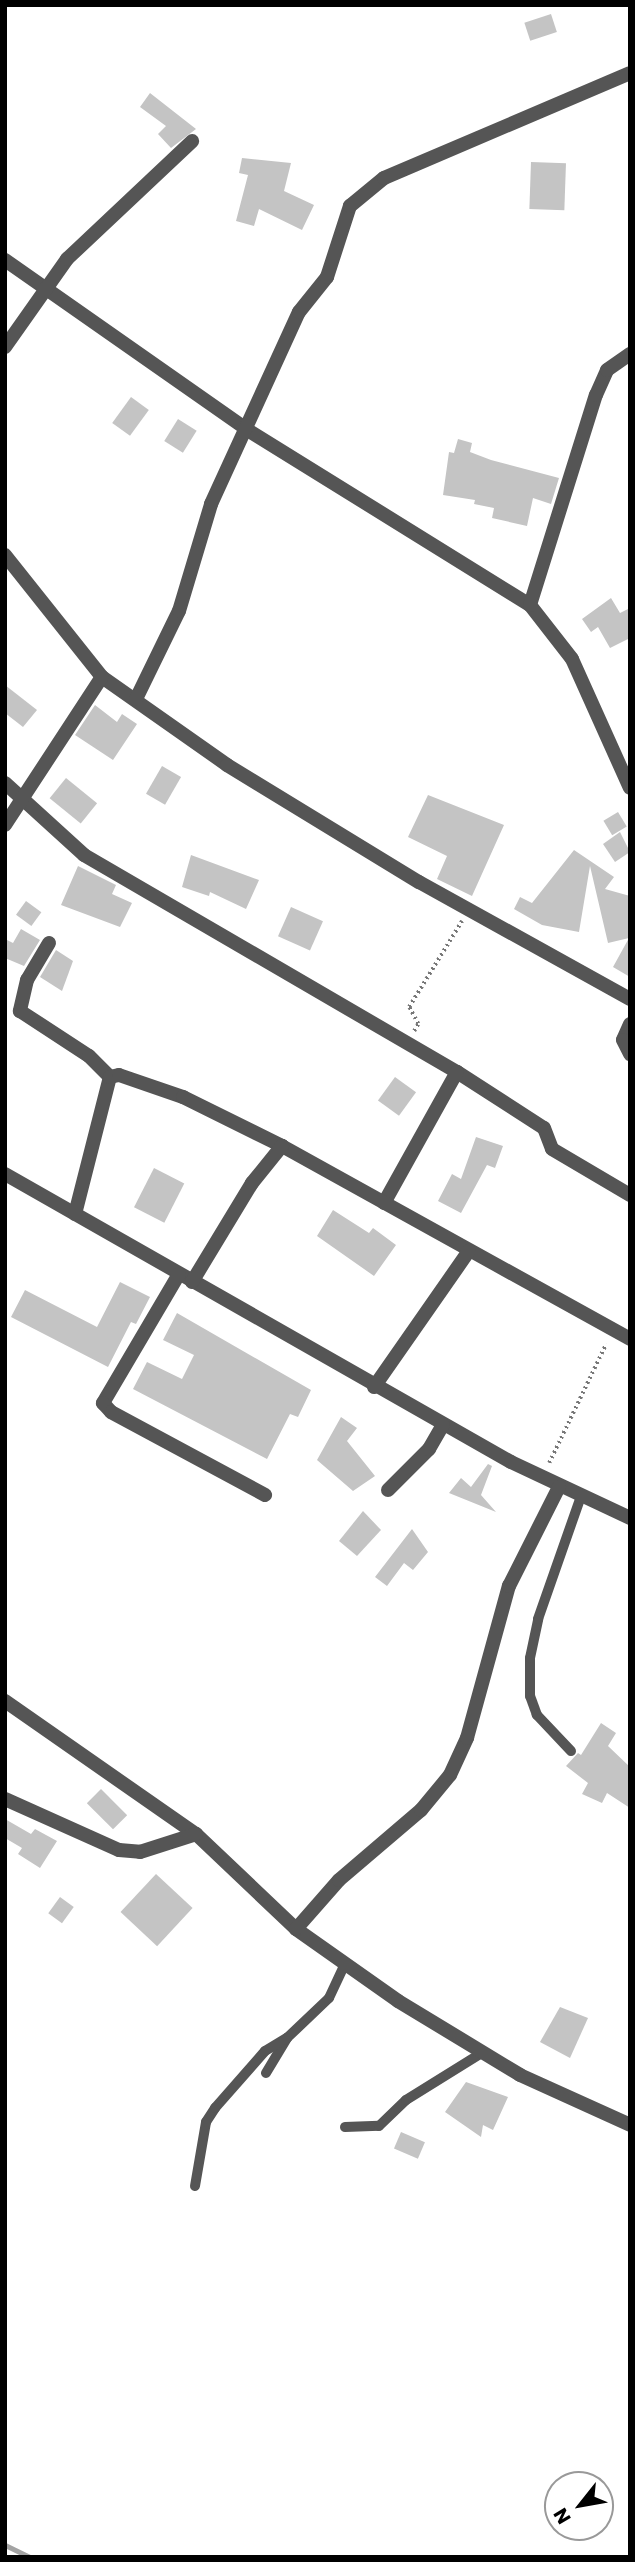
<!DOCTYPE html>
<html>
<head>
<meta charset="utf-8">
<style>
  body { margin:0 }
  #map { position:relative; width:635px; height:2562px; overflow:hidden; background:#fff; font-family:Poppins,sans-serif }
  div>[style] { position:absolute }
  .stream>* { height:5px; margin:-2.5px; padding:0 2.5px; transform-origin:2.5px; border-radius:2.5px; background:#a3a3a3 }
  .building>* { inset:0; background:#c4c4c4; transform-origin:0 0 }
  .path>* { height:3.5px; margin-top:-1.75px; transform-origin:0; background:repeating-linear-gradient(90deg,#777 0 2px,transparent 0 5.5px) }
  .service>* { height:10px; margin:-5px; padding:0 5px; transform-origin:5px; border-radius:5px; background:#555 }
  .minor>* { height:14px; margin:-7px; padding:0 7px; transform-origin:7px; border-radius:7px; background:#555 }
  span { translate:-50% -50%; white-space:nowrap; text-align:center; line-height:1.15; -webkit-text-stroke:7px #fff; paint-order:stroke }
  .frame { position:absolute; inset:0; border:7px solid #000; pointer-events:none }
  .north { position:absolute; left:544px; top:2471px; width:70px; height:70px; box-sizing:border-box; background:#fff; border:2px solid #999; border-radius:50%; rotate:239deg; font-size:19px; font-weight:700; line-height:28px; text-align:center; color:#000 }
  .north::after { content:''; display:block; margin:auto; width:24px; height:32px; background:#000; clip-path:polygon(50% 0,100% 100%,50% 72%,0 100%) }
</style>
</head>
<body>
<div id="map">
  <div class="stream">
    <i style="left:5px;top:2545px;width:28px;rotate:26deg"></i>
  </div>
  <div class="building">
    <i style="left:551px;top:14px;width:19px;height:28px;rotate:72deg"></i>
    <i style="clip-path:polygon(150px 93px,196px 129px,171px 148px,158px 134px,166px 126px,140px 107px)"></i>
    <i style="clip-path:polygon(242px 158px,291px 163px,284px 191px,314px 205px,302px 230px,259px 209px,254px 226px,236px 221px,248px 175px,239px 173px)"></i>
    <i style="left:531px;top:162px;width:35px;height:47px;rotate:2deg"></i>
    <i style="left:131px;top:397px;width:22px;height:32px;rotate:36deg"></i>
    <i style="left:178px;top:419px;width:22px;height:26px;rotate:32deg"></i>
    <i style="clip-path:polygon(458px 439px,472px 443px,470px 452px,491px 460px,559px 478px,551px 504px,533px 498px,527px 526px,492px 518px,494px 508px,474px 504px,475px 500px,443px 495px,449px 452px,454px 453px)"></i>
    <i style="clip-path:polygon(611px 598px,620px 613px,630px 608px,630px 638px,610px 648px,598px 627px,591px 632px,582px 619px)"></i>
    <i style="clip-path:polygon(5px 685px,37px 710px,23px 727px,5px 713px)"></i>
    <i style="clip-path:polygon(95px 705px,117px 722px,122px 714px,137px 724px,113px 760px,75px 735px)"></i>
    <i style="left:162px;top:766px;width:22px;height:32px;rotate:30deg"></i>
    <i style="left:66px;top:778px;width:40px;height:26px;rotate:39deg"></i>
    <i style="clip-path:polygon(428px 795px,504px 825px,472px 896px,437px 879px,447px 856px,408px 837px)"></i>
    <i style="left:618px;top:812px;width:17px;height:17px;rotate:59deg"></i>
    <i style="clip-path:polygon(620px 832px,630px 852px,615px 862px,603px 844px)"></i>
    <i style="clip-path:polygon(574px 850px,614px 877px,605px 889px,630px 896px,630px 977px,613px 967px,629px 938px,608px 943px,590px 866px,579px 932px,542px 925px,514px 909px,520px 897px,532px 903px)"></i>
    <i style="clip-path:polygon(191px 855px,259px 880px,246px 909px,210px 892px,209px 896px,182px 887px)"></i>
    <i style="clip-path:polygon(78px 866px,116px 885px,112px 894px,132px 903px,120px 927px,61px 905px)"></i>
    <i style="left:26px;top:901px;width:19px;height:17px;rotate:36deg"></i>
    <i style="left:291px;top:907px;width:35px;height:32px;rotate:24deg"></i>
    <i style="clip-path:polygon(21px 929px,40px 940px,24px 966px,5px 958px,5px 939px,13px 943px)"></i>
    <i style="clip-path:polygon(56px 950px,73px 961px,62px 991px,40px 977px)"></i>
    <i style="left:395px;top:1077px;width:26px;height:29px;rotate:36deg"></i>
    <i style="clip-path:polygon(476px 1137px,503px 1146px,495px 1168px,487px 1165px,461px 1213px,438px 1201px,452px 1174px,461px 1179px)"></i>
    <i style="left:154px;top:1168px;width:34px;height:44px;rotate:27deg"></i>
    <i style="clip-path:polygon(333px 1210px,369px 1233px,373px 1228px,396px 1245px,374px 1276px,317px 1236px)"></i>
    <i style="clip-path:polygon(120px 1282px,150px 1297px,136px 1324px,131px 1322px,108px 1367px,11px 1317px,25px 1290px,97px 1327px)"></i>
    <i style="clip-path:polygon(177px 1313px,311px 1390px,298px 1417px,290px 1414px,267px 1459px,133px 1389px,147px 1362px,182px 1379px,194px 1355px,163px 1340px)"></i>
    <i style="clip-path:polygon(341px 1417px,357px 1428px,347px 1441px,375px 1476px,353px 1491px,317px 1460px)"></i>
    <i style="clip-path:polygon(488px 1464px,492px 1466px,481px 1495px,496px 1512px,449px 1493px,461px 1478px,471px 1487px)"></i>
    <i style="clip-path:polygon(363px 1511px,381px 1530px,357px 1556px,339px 1541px)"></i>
    <i style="clip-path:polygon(412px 1529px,428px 1552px,413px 1570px,404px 1563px,387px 1586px,375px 1577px)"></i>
    <i style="clip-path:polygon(601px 1723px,616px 1733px,608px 1746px,630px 1767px,630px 1808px,607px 1793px,602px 1803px,582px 1794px,588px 1783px,566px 1766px,578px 1753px,581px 1755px)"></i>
    <i style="left:101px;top:1789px;width:37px;height:20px;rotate:45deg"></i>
    <i style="clip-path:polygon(5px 1819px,31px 1834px,35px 1829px,57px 1841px,40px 1868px,18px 1854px,22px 1848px,5px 1838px)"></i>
    <i style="left:156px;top:1874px;width:50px;height:52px;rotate:43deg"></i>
    <i style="left:60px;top:1897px;width:17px;height:20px;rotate:36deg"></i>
    <i style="clip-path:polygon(560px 2007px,588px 2018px,570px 2058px,540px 2042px)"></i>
    <i style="clip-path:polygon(466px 2082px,508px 2097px,493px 2130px,483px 2125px,481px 2137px,445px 2112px)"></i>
    <i style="left:401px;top:2132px;width:26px;height:18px;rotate:23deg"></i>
  </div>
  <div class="path">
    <i style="left:414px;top:1031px;width:8px;rotate:-60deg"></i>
    <i style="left:418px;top:1024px;width:19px;rotate:-118deg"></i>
    <i style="left:409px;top:1007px;width:101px;rotate:-58.4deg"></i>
    <i style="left:549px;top:1463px;width:132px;rotate:-64.4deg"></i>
  </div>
  <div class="service">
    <i style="left:571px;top:1751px;width:50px;rotate:-133.4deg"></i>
    <i style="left:537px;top:1715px;width:20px;rotate:-110deg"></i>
    <i style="left:530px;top:1696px;width:38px;rotate:-90deg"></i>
    <i style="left:530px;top:1658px;width:40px;rotate:-78deg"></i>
    <i style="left:538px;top:1619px;width:130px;rotate:-70.7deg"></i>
    <i style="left:266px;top:2073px;width:41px;rotate:-59deg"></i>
    <i style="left:287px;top:2038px;width:58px;rotate:-43.6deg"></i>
    <i style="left:329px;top:1998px;width:38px;rotate:-65deg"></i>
    <i style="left:345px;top:2127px;width:34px;rotate:-2deg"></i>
    <i style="left:379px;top:2126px;width:37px;rotate:-44deg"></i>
    <i style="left:406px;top:2100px;width:91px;rotate:-31.9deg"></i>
    <i style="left:195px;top:2186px;width:65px;rotate:-80.2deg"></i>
    <i style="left:206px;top:2122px;width:17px;rotate:-57deg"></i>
    <i style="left:215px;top:2108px;width:76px;rotate:-48.7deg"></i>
    <i style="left:265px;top:2051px;width:26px;rotate:-31deg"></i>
  </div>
  <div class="minor">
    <i style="left:5px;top:260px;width:294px;rotate:35deg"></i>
    <i style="left:246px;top:429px;width:334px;rotate:31.8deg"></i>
    <i style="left:530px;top:605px;width:68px;rotate:52.1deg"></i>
    <i style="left:572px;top:659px;width:141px;rotate:65.8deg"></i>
    <i style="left:5px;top:347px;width:108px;rotate:-54.8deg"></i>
    <i style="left:67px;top:259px;width:172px;rotate:-43.3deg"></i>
    <i style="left:5px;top:555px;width:156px;rotate:51.5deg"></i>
    <i style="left:102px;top:677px;width:153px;rotate:35.1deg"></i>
    <i style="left:227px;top:765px;width:225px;rotate:31.4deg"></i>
    <i style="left:419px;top:882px;width:241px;rotate:29deg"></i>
    <i style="left:530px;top:605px;width:220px;rotate:-72.6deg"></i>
    <i style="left:596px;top:395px;width:27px;rotate:-66deg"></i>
    <i style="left:607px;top:370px;width:28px;rotate:-35deg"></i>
    <i style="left:136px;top:699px;width:98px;rotate:-64deg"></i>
    <i style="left:179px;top:611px;width:112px;rotate:-73.3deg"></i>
    <i style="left:211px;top:504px;width:211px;rotate:-65.4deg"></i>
    <i style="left:299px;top:312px;width:45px;rotate:-51.3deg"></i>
    <i style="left:327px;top:277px;width:75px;rotate:-72.1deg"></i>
    <i style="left:350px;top:206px;width:44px;rotate:-39.5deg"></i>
    <i style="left:384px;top:178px;width:267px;rotate:-23.1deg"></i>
    <i style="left:5px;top:783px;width:107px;rotate:42.3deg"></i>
    <i style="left:84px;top:855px;width:432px;rotate:30.2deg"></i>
    <i style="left:457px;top:1072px;width:103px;rotate:32.8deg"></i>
    <i style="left:544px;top:1128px;width:22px;rotate:69deg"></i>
    <i style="left:552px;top:1149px;width:91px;rotate:30.5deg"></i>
    <i style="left:5px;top:825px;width:177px;rotate:-56.8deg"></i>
    <i style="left:49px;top:943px;width:43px;rotate:120.7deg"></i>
    <i style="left:27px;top:980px;width:32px;rotate:103deg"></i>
    <i style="left:20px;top:1011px;width:82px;rotate:33.1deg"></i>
    <i style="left:89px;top:1056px;width:30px;rotate:45deg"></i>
    <i style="left:630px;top:1024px;width:17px;rotate:114deg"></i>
    <i style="left:623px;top:1040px;width:16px;rotate:63deg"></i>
    <i style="left:5px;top:1174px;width:582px;rotate:29.65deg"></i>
    <i style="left:511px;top:1462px;width:132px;rotate:25.2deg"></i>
    <i style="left:384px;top:1203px;width:150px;rotate:-60.9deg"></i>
    <i style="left:75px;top:1214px;width:141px;rotate:-75.7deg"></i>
    <i style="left:110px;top:1077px;width:9px;rotate:-13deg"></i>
    <i style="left:119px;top:1075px;width:68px;rotate:19deg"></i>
    <i style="left:183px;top:1097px;width:110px;rotate:26.3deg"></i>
    <i style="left:282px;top:1146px;width:398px;rotate:29deg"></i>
    <i style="left:179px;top:1274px;width:150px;rotate:120.5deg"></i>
    <i style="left:103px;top:1403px;width:12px;rotate:48deg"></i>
    <i style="left:111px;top:1412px;width:175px;rotate:28.3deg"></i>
    <i style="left:192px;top:1282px;width:116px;rotate:-58.8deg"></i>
    <i style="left:252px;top:1183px;width:48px;rotate:-51deg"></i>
    <i style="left:374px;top:1387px;width:166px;rotate:-55.1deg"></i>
    <i style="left:388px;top:1490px;width:58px;rotate:-45deg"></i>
    <i style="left:429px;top:1449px;width:28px;rotate:-60deg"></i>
    <i style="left:5px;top:1701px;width:233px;rotate:34.9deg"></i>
    <i style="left:196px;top:1834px;width:138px;rotate:43.5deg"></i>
    <i style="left:296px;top:1929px;width:125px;rotate:35.2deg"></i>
    <i style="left:398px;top:2001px;width:143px;rotate:31.2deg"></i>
    <i style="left:520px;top:2075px;width:121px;rotate:24.4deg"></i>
    <i style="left:5px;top:1799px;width:125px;rotate:24.1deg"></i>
    <i style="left:119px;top:1850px;width:21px;rotate:5deg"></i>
    <i style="left:140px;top:1852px;width:59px;rotate:-17.8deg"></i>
    <i style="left:296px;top:1929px;width:65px;rotate:-48.7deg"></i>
    <i style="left:339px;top:1880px;width:108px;rotate:-40.5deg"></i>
    <i style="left:421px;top:1810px;width:45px;rotate:-50.4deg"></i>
    <i style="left:450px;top:1775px;width:41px;rotate:-65.3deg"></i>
    <i style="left:467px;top:1738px;width:158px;rotate:-74.6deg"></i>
    <i style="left:509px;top:1586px;width:111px;rotate:-63.2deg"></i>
  </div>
  <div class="frame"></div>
  <div class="north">N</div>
</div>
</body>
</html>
